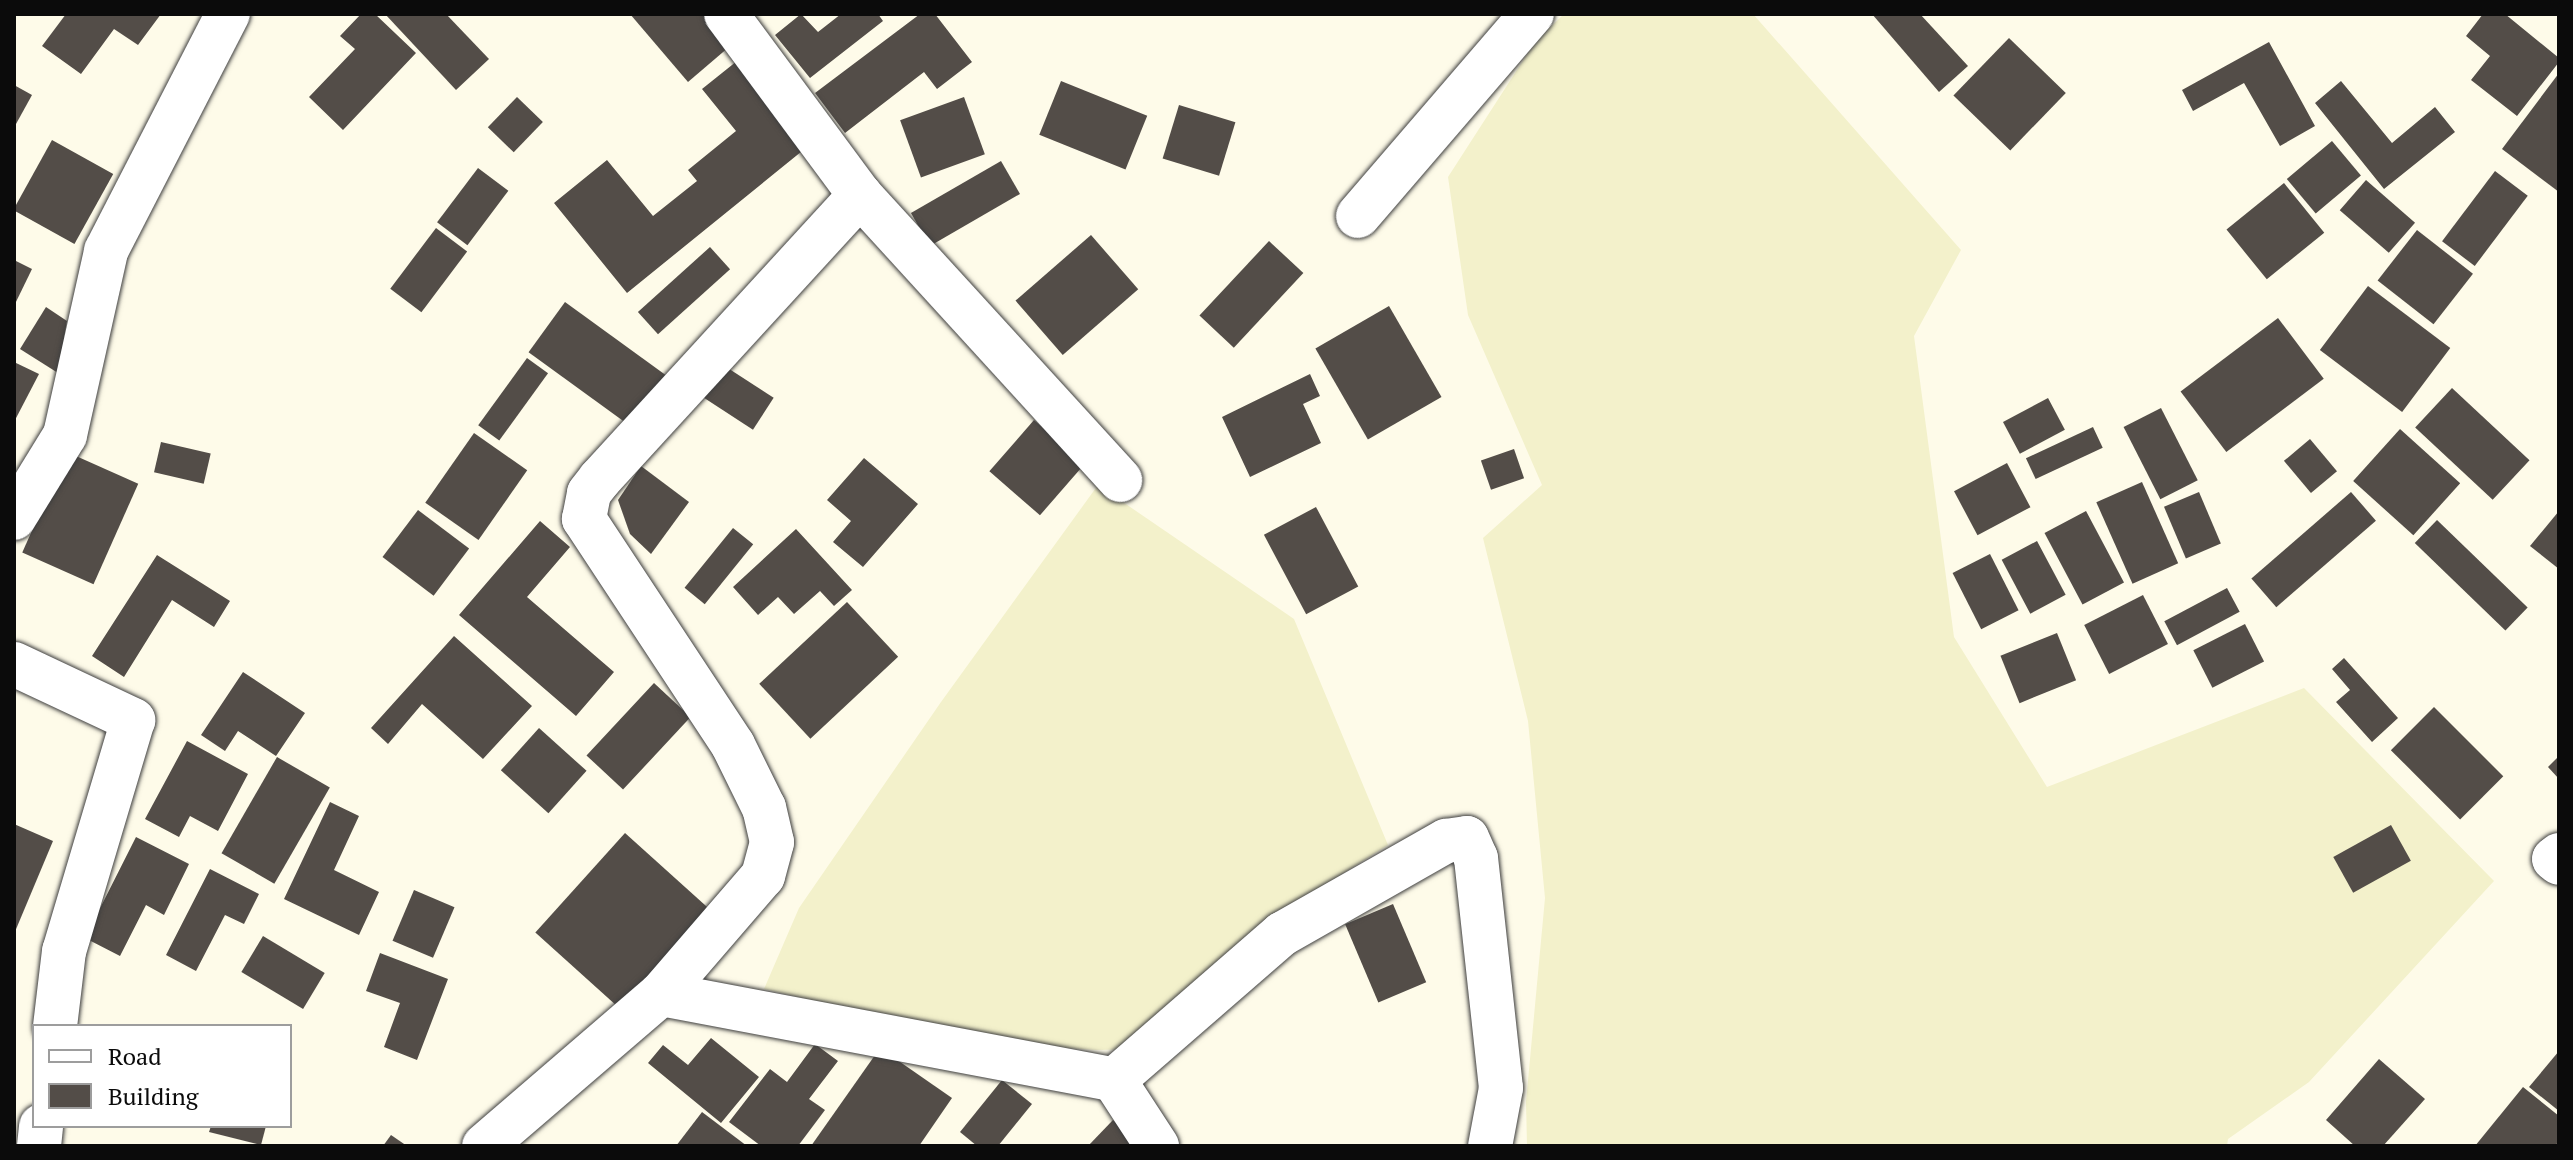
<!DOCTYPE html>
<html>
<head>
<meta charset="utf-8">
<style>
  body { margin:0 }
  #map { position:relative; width:2573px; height:1160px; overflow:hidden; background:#fefbe9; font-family:"PT Serif",serif }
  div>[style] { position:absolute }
  .farmland>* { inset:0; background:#f3f1cb }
  .building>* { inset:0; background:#534d48; transform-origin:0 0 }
  .roads { filter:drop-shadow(0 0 2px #3e3e3e) drop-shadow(0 0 2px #3e3e3e) }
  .street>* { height:44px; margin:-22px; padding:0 22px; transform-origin:22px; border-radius:22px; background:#fff }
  span { translate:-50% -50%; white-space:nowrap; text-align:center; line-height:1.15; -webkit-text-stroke:8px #fff; paint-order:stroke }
  .frame { position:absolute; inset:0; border:16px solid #0b0b0b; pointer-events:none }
  .legend { position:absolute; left:32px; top:1024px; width:260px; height:104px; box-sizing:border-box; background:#fff; border:2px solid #9d9d9d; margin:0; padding:10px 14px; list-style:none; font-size:24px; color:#0b0b0b }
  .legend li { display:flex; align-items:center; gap:16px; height:40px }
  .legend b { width:40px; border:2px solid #9d9d9d }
</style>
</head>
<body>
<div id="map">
  <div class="farmland">
    <i style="clip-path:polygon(1564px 14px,1753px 14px,1961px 250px,1914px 336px,1954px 637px,2047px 787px,2304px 688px,2494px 881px,2309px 1082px,2228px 1139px,2227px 1146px,1527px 1146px,1526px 1102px,1545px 898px,1528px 721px,1483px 538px,1542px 485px,1468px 315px,1448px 177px,1535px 42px)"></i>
    <i style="clip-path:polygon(1098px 485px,1294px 619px,1388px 845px,1266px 922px,1142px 1049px,1096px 1050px,990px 1043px,764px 989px,799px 908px,941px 702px)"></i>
  </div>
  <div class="building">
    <i style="clip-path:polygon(66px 14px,161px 14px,138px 45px,114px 29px,81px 74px,42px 46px)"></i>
    <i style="clip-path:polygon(361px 14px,375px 14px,416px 53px,343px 130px,309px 97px,355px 49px,340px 36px)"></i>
    <i style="clip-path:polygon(385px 14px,446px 14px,489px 59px,456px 90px)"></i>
    <i style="clip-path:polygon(630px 14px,712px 14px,736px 41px,688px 82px)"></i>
    <i style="clip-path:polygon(801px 14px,818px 32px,841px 14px,878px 14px,883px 21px,810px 78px,775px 35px)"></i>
    <i style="clip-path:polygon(920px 14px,935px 14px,972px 62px,937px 89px,924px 72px,845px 133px,815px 93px)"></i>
    <i style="clip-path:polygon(1872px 14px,1920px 14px,1968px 66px,1939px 92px)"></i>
    <i style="clip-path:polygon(2483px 14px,2505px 14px,2559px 58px,2559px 62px,2517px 116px,2471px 80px,2490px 56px,2466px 36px)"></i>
    <i style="left:2009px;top:38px;width:79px;height:80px;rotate:44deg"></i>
    <i style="clip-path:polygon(2269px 42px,2315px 126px,2280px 146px,2244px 83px,2193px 111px,2182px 90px)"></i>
    <i style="clip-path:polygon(742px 57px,812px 143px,627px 293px,554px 203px,607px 160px,653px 216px,697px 181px,688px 170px,736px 131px,702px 89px)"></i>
    <i style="clip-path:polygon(2559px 73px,2559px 192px,2502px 149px)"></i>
    <i style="left:1061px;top:81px;width:93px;height:58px;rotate:22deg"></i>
    <i style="clip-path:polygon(2341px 81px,2392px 143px,2435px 107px,2455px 132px,2384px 189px,2315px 103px)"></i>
    <i style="clip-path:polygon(14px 85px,32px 95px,16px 124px,14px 123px)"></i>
    <i style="left:517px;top:97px;width:36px;height:42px;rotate:44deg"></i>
    <i style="left:964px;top:97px;width:61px;height:68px;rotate:70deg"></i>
    <i style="left:1179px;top:105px;width:59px;height:56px;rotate:17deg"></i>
    <i style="left:52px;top:140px;width:70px;height:80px;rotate:29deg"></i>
    <i style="left:2332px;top:141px;width:45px;height:59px;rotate:50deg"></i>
    <i style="left:1001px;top:161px;width:38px;height:104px;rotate:60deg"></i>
    <i style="left:478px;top:168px;width:38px;height:68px;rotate:37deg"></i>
    <i style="left:2495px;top:171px;width:41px;height:88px;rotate:37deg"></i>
    <i style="left:2366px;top:180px;width:65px;height:40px;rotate:41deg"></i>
    <i style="left:2284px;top:183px;width:64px;height:74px;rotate:51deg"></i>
    <i style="left:436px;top:228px;width:39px;height:76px;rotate:37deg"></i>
    <i style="left:2417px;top:230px;width:71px;height:64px;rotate:38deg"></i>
    <i style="left:1091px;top:235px;width:72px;height:100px;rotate:49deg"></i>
    <i style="left:1269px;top:241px;width:47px;height:102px;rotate:43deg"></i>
    <i style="left:710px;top:247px;width:30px;height:97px;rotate:48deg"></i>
    <i style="clip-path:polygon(14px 260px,32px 269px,14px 306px)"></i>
    <i style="left:2368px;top:286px;width:103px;height:80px;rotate:37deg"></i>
    <i style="left:565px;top:302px;width:132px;height:62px;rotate:36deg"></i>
    <i style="left:1389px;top:306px;width:105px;height:85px;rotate:60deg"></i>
    <i style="clip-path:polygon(46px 307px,67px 321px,58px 373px,20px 349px)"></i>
    <i style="left:2278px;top:318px;width:76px;height:122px;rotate:53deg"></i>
    <i style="left:527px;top:358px;width:26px;height:83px;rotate:36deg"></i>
    <i style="clip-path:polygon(14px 362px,39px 374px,14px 422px)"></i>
    <i style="left:720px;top:363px;width:64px;height:38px;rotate:33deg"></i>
    <i style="clip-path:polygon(1310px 374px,1320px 396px,1303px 404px,1321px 443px,1250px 477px,1222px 417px)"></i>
    <i style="left:2452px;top:388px;width:106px;height:54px;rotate:43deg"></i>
    <i style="left:2048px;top:398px;width:36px;height:51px;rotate:62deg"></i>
    <i style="left:2161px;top:408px;width:81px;height:42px;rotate:63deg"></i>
    <i style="left:1034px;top:420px;width:67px;height:68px;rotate:41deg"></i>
    <i style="left:2093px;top:427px;width:23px;height:74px;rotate:65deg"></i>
    <i style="left:2400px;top:429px;width:81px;height:70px;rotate:42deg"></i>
    <i style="left:474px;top:433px;width:65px;height:85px;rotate:35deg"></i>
    <i style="left:2310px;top:439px;width:42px;height:34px;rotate:50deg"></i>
    <i style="left:161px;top:442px;width:51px;height:31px;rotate:13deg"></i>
    <i style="left:1514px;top:449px;width:31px;height:35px;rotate:71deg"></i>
    <i style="left:67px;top:452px;width:78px;height:110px;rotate:24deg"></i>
    <i style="clip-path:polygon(864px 458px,918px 504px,863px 567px,833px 542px,851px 521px,827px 500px)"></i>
    <i style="left:2007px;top:463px;width:50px;height:60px;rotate:62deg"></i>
    <i style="clip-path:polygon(641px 466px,689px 502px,651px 554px,630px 534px,618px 500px)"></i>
    <i style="left:2142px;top:482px;width:89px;height:50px;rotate:66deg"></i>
    <i style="left:2199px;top:492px;width:56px;height:38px;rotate:67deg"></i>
    <i style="left:2351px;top:492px;width:38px;height:132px;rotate:49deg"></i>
    <i style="left:1316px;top:507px;width:90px;height:59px;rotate:62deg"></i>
    <i style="left:418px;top:510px;width:64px;height:59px;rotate:37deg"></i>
    <i style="left:2086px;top:511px;width:81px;height:47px;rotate:62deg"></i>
    <i style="clip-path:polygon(2559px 511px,2559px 569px,2530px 546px)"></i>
    <i style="left:2437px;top:520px;width:126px;height:32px;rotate:44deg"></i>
    <i style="clip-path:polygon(540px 521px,570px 547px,527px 597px,614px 672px,576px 716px,459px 615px)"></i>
    <i style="left:733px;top:528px;width:26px;height:77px;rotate:39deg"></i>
    <i style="clip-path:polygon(796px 529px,852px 590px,834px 606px,820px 591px,794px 614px,778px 597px,758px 615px,733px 587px)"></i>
    <i style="left:2037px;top:541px;width:61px;height:40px;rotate:62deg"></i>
    <i style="left:1990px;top:554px;width:63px;height:42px;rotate:63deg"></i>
    <i style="clip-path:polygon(157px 555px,230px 601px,214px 627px,172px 600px,124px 677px,92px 656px)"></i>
    <i style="left:2227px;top:588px;width:27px;height:71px;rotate:62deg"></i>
    <i style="left:2143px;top:595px;width:55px;height:66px;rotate:63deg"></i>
    <i style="left:847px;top:602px;width:75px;height:120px;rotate:47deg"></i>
    <i style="left:2245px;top:624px;width:42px;height:58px;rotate:63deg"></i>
    <i style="left:2057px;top:633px;width:51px;height:61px;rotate:68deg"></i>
    <i style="clip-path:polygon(454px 636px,532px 706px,483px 759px,422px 704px,388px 744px,371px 728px)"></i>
    <i style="clip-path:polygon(2344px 658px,2398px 718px,2372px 742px,2336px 702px,2350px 690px,2332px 669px)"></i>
    <i style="clip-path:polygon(243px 672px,305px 713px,276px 756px,238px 731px,225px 751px,201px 735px)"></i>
    <i style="left:654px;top:683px;width:50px;height:99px;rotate:43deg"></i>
    <i style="left:2434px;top:707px;width:98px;height:61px;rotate:45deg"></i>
    <i style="left:539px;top:728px;width:64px;height:57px;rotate:42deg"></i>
    <i style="clip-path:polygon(187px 741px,248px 774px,218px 831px,190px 816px,179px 837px,145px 819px)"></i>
    <i style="clip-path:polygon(2559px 756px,2559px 779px,2548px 767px)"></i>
    <i style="left:277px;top:757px;width:61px;height:111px;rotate:30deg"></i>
    <i style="clip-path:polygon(330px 802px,359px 816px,334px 870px,379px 892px,359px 935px,284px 899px)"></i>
    <i style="clip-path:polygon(14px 824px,53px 841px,14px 934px)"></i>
    <i style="left:2391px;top:825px;width:41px;height:66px;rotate:61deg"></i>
    <i style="left:625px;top:833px;width:118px;height:134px;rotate:42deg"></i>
    <i style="clip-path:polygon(136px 837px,189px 864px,164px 915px,146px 905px,120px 956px,85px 938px)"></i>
    <i style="clip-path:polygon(210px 869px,259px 894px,244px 924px,225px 915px,196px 971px,166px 955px)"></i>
    <i style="left:414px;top:890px;width:44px;height:55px;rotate:23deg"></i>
    <i style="left:1393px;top:904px;width:85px;height:52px;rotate:67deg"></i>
    <i style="left:263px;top:936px;width:72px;height:42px;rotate:31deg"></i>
    <i style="clip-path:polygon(380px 953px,448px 979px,417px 1060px,384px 1047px,400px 1003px,366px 991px)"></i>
    <i style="clip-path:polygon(711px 1038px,759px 1077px,721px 1123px,648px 1063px,663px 1045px,688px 1065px)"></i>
    <i style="clip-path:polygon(815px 1044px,838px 1061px,809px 1099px,825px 1110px,798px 1146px,761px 1146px,729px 1122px,770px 1069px,787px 1082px)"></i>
    <i style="clip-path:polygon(880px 1048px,952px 1098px,919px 1146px,811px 1146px)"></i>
    <i style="clip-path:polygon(2559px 1051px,2559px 1111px,2529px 1087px)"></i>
    <i style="clip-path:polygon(2379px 1059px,2425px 1099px,2383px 1146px,2355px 1146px,2326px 1120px)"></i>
    <i style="clip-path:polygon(1002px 1080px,1032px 1104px,998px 1146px,977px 1146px,960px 1132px)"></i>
    <i style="clip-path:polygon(2523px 1087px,2559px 1116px,2559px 1141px,2555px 1146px,2475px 1146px)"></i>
    <i style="clip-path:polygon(702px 1112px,747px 1146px,676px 1146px)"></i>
    <i style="clip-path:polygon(1113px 1120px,1140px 1146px,1088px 1146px)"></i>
    <i style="clip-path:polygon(211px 1126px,266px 1126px,261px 1145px,209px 1132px)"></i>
    <i style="clip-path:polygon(391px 1135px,407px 1146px,383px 1146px)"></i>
  </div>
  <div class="roads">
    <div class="street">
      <i style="left:726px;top:14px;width:225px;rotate:53.5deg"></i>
      <i style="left:860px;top:195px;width:386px;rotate:47.6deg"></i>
      <i style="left:1358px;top:216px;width:267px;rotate:-49.3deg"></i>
      <i style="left:14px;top:518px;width:97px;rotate:-58.4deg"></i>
      <i style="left:65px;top:435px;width:189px;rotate:-77.4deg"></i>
      <i style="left:106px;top:251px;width:267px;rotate:-62.8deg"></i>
      <i style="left:14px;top:664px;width:132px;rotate:25.2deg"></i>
      <i style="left:133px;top:720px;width:241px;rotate:106.6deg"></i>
      <i style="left:64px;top:951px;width:76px;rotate:96.8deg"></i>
      <i style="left:2559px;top:855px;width:6px;rotate:141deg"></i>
      <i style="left:2554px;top:859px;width:6px;rotate:39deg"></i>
      <i style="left:661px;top:994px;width:461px;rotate:10.7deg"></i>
      <i style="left:1114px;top:1080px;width:79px;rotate:56.9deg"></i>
      <i style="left:1114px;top:1080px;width:223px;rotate:-41deg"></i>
      <i style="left:1282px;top:934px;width:189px;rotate:-29.6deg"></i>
      <i style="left:1446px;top:841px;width:21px;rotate:-8deg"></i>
      <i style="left:1467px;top:838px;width:22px;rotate:66deg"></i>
      <i style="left:1476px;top:858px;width:231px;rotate:83.8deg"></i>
      <i style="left:1501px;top:1088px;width:59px;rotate:100.7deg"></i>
      <i style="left:39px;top:1146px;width:20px;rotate:-84deg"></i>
      <i style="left:484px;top:1146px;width:233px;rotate:-40.7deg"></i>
      <i style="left:661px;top:994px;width:156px;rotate:-49.2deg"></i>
      <i style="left:763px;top:876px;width:35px;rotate:-75deg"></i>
      <i style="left:772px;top:842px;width:35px;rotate:-103deg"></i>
      <i style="left:764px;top:808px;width:70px;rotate:-116.2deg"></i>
      <i style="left:733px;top:745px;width:271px;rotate:-123.4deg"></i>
      <i style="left:584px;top:519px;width:26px;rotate:-79deg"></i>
      <i style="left:589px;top:493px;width:18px;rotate:-52deg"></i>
      <i style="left:600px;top:479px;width:385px;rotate:-47.5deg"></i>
    </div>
  </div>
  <div class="frame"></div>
  <ul class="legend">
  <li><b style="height:10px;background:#fff"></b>Road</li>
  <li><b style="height:22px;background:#534d48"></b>Building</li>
  </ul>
</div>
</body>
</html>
